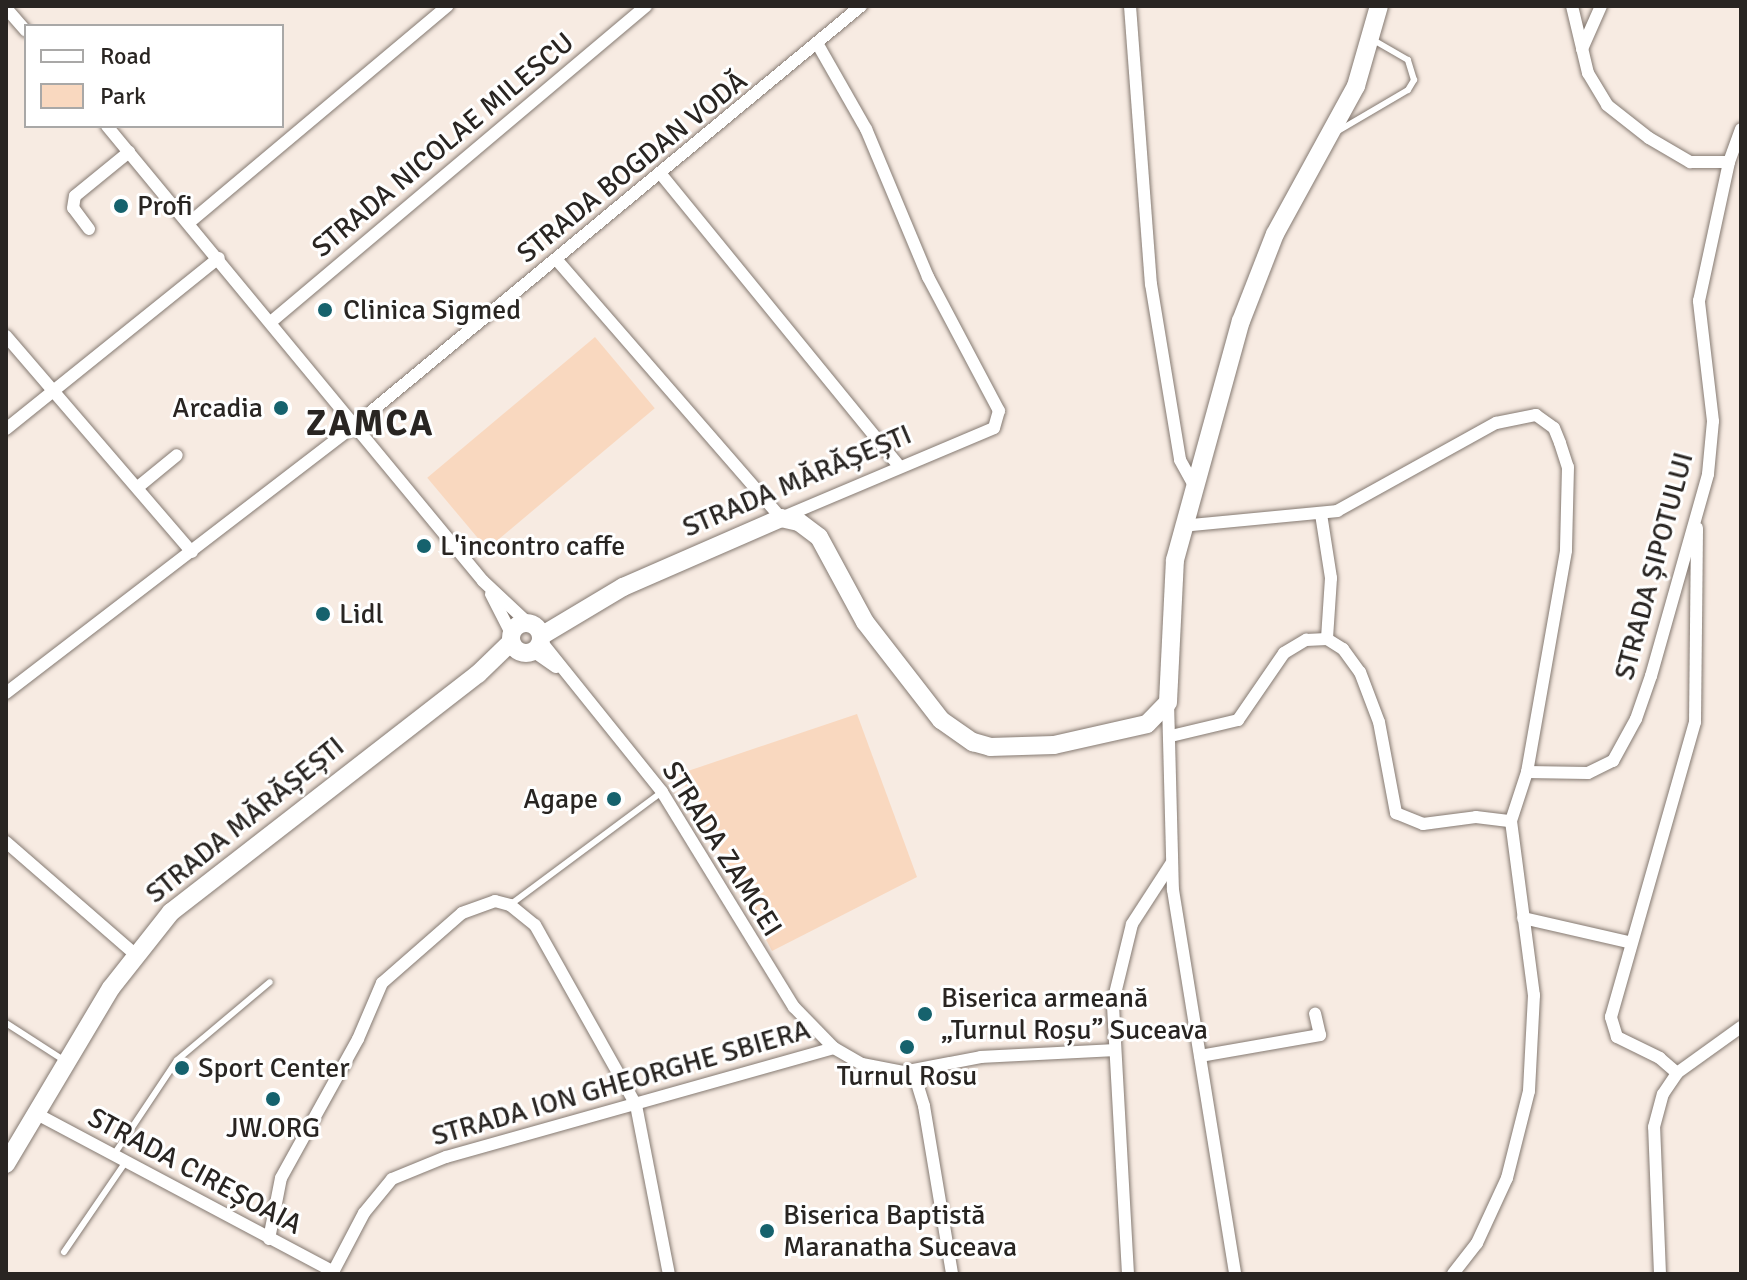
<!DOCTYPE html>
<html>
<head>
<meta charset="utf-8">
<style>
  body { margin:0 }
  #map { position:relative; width:1747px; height:1280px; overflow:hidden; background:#f7ebe2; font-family:Signika,sans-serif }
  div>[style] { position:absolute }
  .green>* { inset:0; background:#f9d8bf; transform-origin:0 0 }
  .roads { filter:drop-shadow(0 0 2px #857a72) drop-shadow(0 0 2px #857a72) }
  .lane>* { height:6px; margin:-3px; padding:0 3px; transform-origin:3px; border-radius:3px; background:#fff }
  .street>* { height:12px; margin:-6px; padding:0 6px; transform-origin:6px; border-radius:6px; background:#fff }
  .secondary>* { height:18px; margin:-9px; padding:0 9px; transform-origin:9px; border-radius:9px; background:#fff }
  .secondary>.ring { margin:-9px; padding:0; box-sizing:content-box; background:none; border:18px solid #fff; border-radius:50% }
  .dots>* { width:22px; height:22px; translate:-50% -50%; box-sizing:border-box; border:4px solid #fff; border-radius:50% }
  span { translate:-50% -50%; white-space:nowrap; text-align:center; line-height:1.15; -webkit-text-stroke:6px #fff; paint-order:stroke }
  .street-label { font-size:28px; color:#292522 }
  .poi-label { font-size:28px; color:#292522 }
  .left { translate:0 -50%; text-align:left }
  .right { translate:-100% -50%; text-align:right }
  .district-label { font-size:36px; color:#292522; font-weight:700; letter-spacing:2px }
  .frame { position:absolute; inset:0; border:8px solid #292522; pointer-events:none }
  .legend { position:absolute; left:24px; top:24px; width:260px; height:104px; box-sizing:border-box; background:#fff; border:2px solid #a9a8a7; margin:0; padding:10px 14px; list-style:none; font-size:24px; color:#292522 }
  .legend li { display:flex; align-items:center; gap:16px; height:40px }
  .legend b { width:40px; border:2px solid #a9a8a7 }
</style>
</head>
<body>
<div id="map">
  <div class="green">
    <i style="left:595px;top:337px;width:93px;height:219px;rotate:50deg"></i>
    <i style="clip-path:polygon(857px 714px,917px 877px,772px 951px,679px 774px)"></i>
  </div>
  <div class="roads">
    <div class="lane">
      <i style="left:1338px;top:131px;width:81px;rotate:-30.4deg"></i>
      <i style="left:1408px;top:90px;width:12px;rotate:-59deg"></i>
      <i style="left:1414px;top:80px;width:21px;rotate:-107deg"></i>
      <i style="left:1408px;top:60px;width:39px;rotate:-150deg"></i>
      <i style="left:511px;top:904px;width:188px;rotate:-36.6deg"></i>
      <i style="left:6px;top:1023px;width:70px;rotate:32.8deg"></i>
      <i style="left:113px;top:1156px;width:115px;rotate:-56.3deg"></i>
      <i style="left:177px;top:1060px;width:121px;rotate:-40deg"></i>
      <i style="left:64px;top:1252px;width:108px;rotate:-55.6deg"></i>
    </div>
    <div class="street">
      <i style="left:1130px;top:6px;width:279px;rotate:85.7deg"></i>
      <i style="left:1151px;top:284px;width:178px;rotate:80.6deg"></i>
      <i style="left:1180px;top:460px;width:26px;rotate:61deg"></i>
      <i style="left:1572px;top:6px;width:69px;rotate:76.6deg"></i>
      <i style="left:1588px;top:73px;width:37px;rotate:59deg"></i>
      <i style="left:1607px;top:105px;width:53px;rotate:38.2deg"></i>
      <i style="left:1649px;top:138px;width:48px;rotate:30.3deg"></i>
      <i style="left:1690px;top:162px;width:39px"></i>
      <i style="left:6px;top:8px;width:30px;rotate:49deg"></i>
      <i style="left:1582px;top:49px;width:47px;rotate:-66.2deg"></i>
      <i style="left:107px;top:126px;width:590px;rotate:50.43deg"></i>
      <i style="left:483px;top:581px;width:62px;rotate:43deg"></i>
      <i style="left:660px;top:173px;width:377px;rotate:50.8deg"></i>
      <i style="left:190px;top:222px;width:336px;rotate:-40deg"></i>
      <i style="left:89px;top:229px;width:26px;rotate:-127deg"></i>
      <i style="left:73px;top:208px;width:12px;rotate:-81deg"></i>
      <i style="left:75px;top:196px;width:70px;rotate:-39.2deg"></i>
      <i style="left:556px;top:259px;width:343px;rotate:49deg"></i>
      <i style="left:781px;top:518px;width:231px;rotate:-22.9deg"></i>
      <i style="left:994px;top:428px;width:18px;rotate:-74deg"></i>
      <i style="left:999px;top:411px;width:152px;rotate:-117.9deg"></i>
      <i style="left:928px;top:277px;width:160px;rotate:-112.7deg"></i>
      <i style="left:866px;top:129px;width:99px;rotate:-119.7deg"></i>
      <i style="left:272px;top:321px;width:489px;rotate:-40.1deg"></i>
      <i style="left:6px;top:336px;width:285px;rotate:49.3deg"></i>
      <i style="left:6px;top:429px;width:273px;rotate:-38.8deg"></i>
      <i style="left:138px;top:487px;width:50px;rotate:-39.4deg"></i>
      <i style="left:1321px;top:514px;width:65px;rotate:81.1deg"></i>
      <i style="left:1331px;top:578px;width:61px;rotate:93.8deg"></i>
      <i style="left:1182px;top:526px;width:156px;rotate:-5.5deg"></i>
      <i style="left:1337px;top:511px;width:182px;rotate:-29deg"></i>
      <i style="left:1496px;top:423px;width:41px;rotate:-11.3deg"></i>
      <i style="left:1536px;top:415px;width:22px;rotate:36deg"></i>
      <i style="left:1554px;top:428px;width:16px;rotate:68deg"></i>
      <i style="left:1560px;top:443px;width:25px;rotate:72deg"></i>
      <i style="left:1568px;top:467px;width:84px;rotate:91.4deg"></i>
      <i style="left:1566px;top:551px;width:224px;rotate:100deg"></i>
      <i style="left:1527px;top:772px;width:52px;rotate:108.1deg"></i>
      <i style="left:1511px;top:821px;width:176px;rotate:82.5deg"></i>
      <i style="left:1534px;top:995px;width:96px;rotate:93deg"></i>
      <i style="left:1529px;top:1091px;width:90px;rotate:104.2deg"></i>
      <i style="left:1507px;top:1178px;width:72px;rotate:114.8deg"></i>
      <i style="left:1477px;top:1243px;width:39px;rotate:128deg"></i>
      <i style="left:491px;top:594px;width:44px;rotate:62.9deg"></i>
      <i style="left:540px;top:640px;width:195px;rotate:51.2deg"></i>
      <i style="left:662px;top:792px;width:252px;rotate:58.5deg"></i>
      <i style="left:794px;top:1007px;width:57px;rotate:45.7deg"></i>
      <i style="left:533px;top:651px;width:28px;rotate:35deg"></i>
      <i style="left:6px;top:693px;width:441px;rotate:-37.5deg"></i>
      <i style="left:356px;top:424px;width:656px;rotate:-39.62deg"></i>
      <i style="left:1168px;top:702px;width:188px;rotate:88.5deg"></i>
      <i style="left:1173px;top:890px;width:389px;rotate:80.8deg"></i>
      <i style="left:1171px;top:736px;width:69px;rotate:-13.4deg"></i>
      <i style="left:1238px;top:720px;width:81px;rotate:-55.5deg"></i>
      <i style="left:1284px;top:653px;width:26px;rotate:-31deg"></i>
      <i style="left:1306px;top:640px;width:21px;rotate:-3deg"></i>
      <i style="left:1327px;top:639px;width:19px;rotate:32deg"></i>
      <i style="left:1343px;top:649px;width:29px;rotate:54deg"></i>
      <i style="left:1360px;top:672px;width:53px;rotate:69.2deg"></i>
      <i style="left:1379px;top:722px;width:93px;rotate:79.4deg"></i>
      <i style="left:1396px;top:813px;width:29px;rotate:22deg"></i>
      <i style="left:1423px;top:824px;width:53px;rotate:-7.5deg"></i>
      <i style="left:1476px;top:817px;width:35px;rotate:7deg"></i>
      <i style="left:1527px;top:772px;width:61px;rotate:0.9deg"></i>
      <i style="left:1588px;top:773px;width:28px;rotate:-26deg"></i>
      <i style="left:1613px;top:761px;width:48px;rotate:-61.3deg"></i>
      <i style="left:1636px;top:719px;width:46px;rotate:-70.8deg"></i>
      <i style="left:1651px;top:676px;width:210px;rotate:-74.2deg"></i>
      <i style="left:1708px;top:474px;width:53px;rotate:-84.6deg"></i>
      <i style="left:1713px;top:421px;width:121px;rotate:-96.7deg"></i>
      <i style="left:1699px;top:301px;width:142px;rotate:-77.8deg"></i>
      <i style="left:1729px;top:162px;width:35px;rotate:-70deg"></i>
      <i style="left:6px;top:842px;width:171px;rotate:41deg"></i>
      <i style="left:1523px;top:918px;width:108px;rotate:12.9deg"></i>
      <i style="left:1200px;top:1056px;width:122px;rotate:-9.9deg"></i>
      <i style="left:1320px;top:1035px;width:22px;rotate:-103deg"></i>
      <i style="left:913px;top:1070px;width:38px;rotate:73deg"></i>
      <i style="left:924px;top:1106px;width:170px;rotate:80.5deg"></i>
      <i style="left:1677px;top:1073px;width:23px;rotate:-139deg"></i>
      <i style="left:1660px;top:1058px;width:48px;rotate:-154deg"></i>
      <i style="left:1617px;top:1037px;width:21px;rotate:-107deg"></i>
      <i style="left:1611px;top:1017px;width:307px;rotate:-74.1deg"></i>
      <i style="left:1695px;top:722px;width:194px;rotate:-89.4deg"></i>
      <i style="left:35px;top:1113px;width:336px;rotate:28deg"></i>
      <i style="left:269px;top:1239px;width:62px;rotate:-78.9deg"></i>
      <i style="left:281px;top:1178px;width:159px;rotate:-61deg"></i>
      <i style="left:358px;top:1039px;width:61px;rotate:-66.8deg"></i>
      <i style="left:382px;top:983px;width:106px;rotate:-41.2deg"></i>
      <i style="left:462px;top:913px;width:35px;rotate:-20deg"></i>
      <i style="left:495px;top:901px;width:16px;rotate:15deg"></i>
      <i style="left:510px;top:905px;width:32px;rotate:39deg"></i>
      <i style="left:535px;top:925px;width:206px;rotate:60.7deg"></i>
      <i style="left:636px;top:1105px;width:172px;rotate:79deg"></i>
      <i style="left:332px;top:1274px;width:69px;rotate:-62.3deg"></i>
      <i style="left:364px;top:1213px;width:44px;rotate:-50.5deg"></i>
      <i style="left:392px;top:1179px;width:58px;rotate:-22.2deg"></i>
      <i style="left:446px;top:1157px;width:403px;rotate:-15.7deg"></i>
      <i style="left:834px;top:1048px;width:32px;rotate:30deg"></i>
      <i style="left:862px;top:1064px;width:42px;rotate:11deg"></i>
      <i style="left:903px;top:1072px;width:79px;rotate:-10.9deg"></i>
      <i style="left:981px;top:1057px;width:134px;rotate:-3deg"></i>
      <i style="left:1128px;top:1274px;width:272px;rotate:-93.2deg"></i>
      <i style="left:1113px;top:1002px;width:80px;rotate:-76.3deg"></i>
      <i style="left:1132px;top:924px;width:72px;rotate:-57deg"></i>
      <i style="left:1660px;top:1274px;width:147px;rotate:-92.3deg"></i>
      <i style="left:1654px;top:1127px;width:34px;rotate:-75deg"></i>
      <i style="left:1663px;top:1094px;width:25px;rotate:-56deg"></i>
      <i style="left:1677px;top:1073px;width:79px;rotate:-35.7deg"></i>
    </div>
    <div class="secondary">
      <i class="ring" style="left:511px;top:623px;width:12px;height:12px"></i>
      <i style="left:541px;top:636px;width:96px;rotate:-30.9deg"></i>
      <i style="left:623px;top:587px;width:172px;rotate:-23.6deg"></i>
      <i style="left:781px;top:518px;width:18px;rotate:13deg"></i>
      <i style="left:799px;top:522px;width:25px;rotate:37deg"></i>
      <i style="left:819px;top:537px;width:97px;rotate:61.6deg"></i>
      <i style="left:865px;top:622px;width:124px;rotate:52.2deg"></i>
      <i style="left:941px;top:720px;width:39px;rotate:35deg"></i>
      <i style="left:973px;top:742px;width:18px;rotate:16deg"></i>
      <i style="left:990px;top:747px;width:64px;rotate:-1.8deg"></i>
      <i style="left:1054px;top:745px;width:95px;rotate:-12.7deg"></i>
      <i style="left:1147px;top:724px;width:30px;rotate:-46deg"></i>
      <i style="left:1168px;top:702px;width:142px;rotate:-87.2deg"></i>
      <i style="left:1175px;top:560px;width:248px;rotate:-74.6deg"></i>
      <i style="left:1241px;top:321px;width:93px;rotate:-68.7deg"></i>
      <i style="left:1275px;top:234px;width:169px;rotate:-61.3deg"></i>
      <i style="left:1356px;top:86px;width:83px;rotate:-74deg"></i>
      <i style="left:6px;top:1164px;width:205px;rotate:-59.2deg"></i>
      <i style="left:111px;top:988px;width:97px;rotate:-51.7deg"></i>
      <i style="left:171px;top:912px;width:388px;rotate:-37.8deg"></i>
      <i style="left:478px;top:674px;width:46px;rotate:-44.1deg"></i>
    </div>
  </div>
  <div class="dots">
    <i style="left:121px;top:206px;background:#16626d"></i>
    <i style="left:325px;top:310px;background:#16626d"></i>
    <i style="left:281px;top:408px;background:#16626d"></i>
    <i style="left:424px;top:546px;background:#16626d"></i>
    <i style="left:323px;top:614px;background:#16626d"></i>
    <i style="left:614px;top:799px;background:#16626d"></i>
    <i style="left:925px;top:1014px;background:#16626d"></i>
    <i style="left:907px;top:1047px;background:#16626d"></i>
    <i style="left:182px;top:1068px;background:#16626d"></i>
    <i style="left:273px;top:1099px;background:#16626d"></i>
    <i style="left:767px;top:1231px;background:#16626d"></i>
  </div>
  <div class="street-label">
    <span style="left:443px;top:145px;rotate:-40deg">STRADA NICOLAE MILESCU</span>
    <span style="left:632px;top:167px;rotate:-39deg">STRADA BOGDAN VODĂ</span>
    <span style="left:797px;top:481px;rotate:-23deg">STRADA MĂRĂȘEȘTI</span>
    <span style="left:1654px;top:566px;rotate:-75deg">STRADA ȘIPOTULUI</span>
    <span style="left:245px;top:820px;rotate:-39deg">STRADA MĂRĂȘEȘTI</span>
    <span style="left:722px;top:849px;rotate:58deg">STRADA ZAMCEI</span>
    <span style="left:621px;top:1083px;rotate:-16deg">STRADA ION GHEORGHE SBIERA</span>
    <span style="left:195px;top:1171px;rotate:28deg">STRADA CIREȘOAIA</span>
  </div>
  <div class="poi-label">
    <span class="left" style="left:137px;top:206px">Profi</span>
    <span class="left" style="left:343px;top:310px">Clinica Sigmed</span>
    <span class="right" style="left:263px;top:408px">Arcadia</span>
    <span class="left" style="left:440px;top:546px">L'incontro caffe</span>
    <span class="left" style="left:339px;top:614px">Lidl</span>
    <span class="right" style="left:598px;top:799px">Agape</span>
    <span class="left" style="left:941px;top:1014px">Biserica armeană<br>„Turnul Roșu” Suceava</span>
    <span class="left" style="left:198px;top:1068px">Sport Center</span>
    <span style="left:907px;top:1076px">Turnul Rosu</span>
    <span style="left:273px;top:1128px">JW.ORG</span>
    <span class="left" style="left:783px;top:1231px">Biserica Baptistă<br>Maranatha Suceava</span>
  </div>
  <div class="district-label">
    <span style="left:370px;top:424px">ZAMCA</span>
  </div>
  <div class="frame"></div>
  <ul class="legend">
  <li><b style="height:10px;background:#fff"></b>Road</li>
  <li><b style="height:22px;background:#f9d8bf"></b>Park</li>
  </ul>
</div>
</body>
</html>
